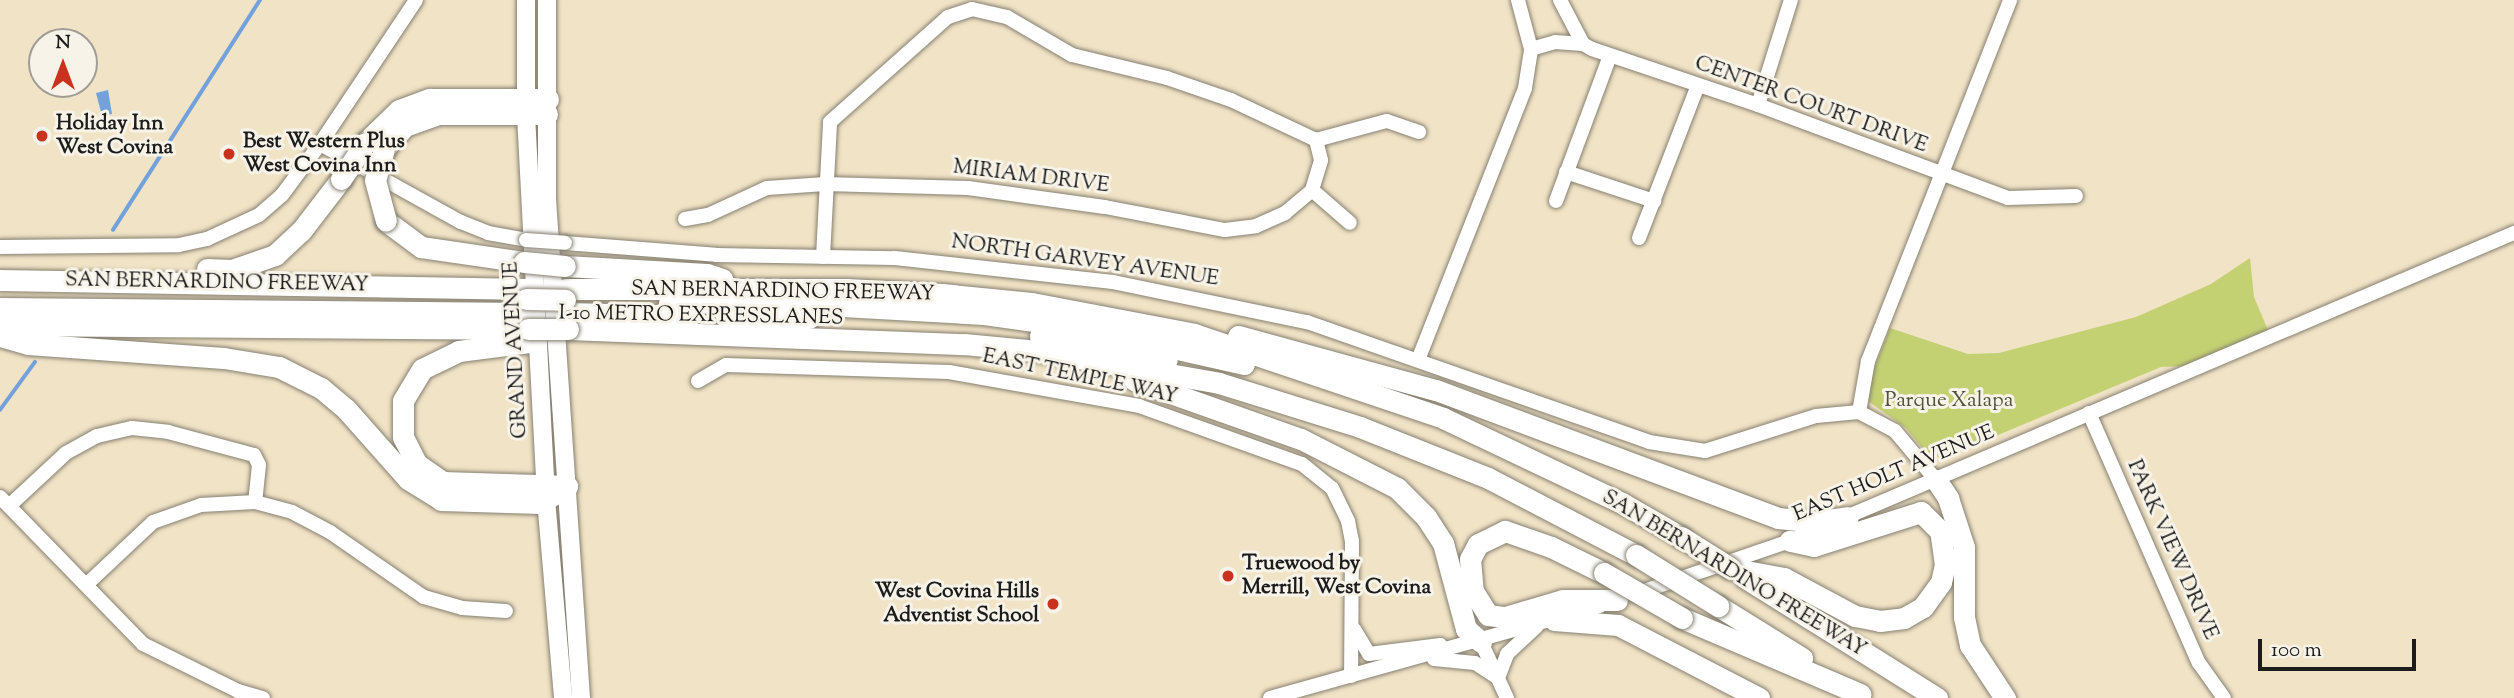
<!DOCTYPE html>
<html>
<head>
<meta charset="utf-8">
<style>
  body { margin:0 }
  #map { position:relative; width:2514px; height:698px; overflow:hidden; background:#f1e3c6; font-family:"Sorts Mill Goudy",serif }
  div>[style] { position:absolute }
  .green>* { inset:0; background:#c4d173 }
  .water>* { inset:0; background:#72a1db }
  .stream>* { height:3.5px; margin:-1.75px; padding:0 1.75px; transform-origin:1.75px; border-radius:1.75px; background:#72a1db }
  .roads { filter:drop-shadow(0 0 2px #868071) drop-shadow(0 0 2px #868071) }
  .minor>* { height:14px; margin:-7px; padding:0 7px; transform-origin:7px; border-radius:7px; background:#fff }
  .major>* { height:18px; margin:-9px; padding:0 9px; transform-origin:9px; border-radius:9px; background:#fff }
  .highway>* { height:21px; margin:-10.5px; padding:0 10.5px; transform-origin:10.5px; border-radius:10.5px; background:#fff }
  .bridges { filter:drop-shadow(0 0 2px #868071) drop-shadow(0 0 2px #868071) }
  .minor-bridge>* { height:14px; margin:-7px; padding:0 7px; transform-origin:7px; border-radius:7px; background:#fff }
  .highway-bridge>* { height:21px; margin:-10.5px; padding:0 10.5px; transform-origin:10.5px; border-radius:10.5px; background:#fff }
  .dots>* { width:19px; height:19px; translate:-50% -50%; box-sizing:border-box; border:4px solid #f7f3e8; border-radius:50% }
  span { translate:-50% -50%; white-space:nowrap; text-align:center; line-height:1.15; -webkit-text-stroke:6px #f7f3e8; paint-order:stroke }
  .street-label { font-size:21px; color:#1c1c1c }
  .poi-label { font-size:21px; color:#1c1c1c; font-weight:700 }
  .left { translate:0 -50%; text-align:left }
  .right { translate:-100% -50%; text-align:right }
  .park-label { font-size:21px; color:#4e5236 }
  .north { position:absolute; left:28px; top:28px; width:70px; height:70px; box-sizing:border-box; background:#f7f3e8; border:2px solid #9f9d96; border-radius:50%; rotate:0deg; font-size:19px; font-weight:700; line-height:28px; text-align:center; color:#1c1c1c }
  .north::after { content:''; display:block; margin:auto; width:24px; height:32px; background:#c8321e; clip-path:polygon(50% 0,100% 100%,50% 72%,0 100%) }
  .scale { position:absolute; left:2258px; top:639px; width:158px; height:32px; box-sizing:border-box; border:4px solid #1c1c1c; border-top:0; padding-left:9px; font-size:21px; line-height:24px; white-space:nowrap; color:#1c1c1c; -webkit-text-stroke:5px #f7f3e8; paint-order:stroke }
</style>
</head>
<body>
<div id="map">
  <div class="green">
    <i style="clip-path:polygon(2250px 258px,2254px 297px,2268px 330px,2183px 366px,2161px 367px,1943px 458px,1928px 455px,1906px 428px,1868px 401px,1870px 379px,1890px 328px,1968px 354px,1999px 353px,2136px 317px,2211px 284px)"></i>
  </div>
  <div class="water">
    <i style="clip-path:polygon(108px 90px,112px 114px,102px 116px,96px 93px)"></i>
  </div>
  <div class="stream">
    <i style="left:113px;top:230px;width:273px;rotate:-57.4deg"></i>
    <i style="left:0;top:410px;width:59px;rotate:-53.9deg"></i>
  </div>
  <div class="roads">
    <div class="minor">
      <i style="left:1560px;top:0;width:50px;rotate:62.4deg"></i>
      <i style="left:1583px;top:44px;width:10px;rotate:29deg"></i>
      <i style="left:1592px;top:49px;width:175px;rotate:18.6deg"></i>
      <i style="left:1758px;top:105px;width:267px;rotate:20.4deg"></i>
      <i style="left:2008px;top:198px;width:68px;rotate:-1.7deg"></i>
      <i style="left:1531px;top:49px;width:25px;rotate:-16deg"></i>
      <i style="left:1555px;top:42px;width:28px;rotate:4deg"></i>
      <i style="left:1758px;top:105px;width:110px;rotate:-72.6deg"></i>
      <i style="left:320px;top:144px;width:161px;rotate:29deg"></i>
      <i style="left:461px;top:222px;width:29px;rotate:22deg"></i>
      <i style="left:488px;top:233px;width:39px;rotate:10deg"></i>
      <i style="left:1566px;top:172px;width:93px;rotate:18.2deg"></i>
      <i style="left:1312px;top:190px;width:50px;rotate:41deg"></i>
      <i style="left:1556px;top:201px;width:155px;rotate:-69.6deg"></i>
      <i style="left:685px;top:219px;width:23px;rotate:-10deg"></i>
      <i style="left:708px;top:215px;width:65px;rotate:-24.6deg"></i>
      <i style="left:767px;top:188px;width:58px;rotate:-3.9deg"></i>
      <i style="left:825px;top:184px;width:143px;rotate:1.6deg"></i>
      <i style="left:968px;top:188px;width:138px;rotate:7.9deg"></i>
      <i style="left:1105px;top:207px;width:122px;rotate:10.9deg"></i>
      <i style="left:1225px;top:230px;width:31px;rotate:-7deg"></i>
      <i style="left:1256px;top:226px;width:32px;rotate:-24deg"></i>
      <i style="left:1285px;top:213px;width:35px;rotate:-40deg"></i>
      <i style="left:1312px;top:190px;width:31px;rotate:-73deg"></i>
      <i style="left:1321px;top:160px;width:21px;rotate:-104deg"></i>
      <i style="left:1639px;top:238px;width:164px;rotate:-68.9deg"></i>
      <i style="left:565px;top:243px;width:151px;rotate:4.5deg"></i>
      <i style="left:716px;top:255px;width:179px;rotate:1deg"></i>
      <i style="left:895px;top:258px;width:219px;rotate:6.3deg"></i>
      <i style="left:1113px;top:282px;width:198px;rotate:11.7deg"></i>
      <i style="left:1307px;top:322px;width:362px;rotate:19.3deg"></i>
      <i style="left:1649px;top:442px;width:57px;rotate:9.1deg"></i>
      <i style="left:1705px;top:451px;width:116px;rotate:-17.5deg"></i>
      <i style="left:1816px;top:416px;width:43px;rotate:-5.3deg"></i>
      <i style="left:1859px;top:412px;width:41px;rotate:27.8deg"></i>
      <i style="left:1895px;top:431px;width:64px;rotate:50.1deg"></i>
      <i style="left:0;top:247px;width:179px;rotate:-0.6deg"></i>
      <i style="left:179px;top:245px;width:29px;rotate:-12deg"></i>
      <i style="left:207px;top:239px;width:57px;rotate:-24.8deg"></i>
      <i style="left:259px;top:215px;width:30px;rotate:-41deg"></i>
      <i style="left:282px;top:195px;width:64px;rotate:-53.3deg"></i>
      <i style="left:320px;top:144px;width:173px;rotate:-56.3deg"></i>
      <i style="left:823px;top:257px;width:135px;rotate:-87deg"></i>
      <i style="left:830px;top:122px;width:158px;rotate:-41.7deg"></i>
      <i style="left:948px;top:17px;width:25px;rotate:-18deg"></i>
      <i style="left:972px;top:9px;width:36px;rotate:13deg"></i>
      <i style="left:1007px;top:17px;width:75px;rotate:30.3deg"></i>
      <i style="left:1072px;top:55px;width:98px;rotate:13.6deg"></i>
      <i style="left:1167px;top:78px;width:68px;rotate:19deg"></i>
      <i style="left:1231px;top:100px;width:94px;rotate:25.2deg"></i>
      <i style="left:1316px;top:140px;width:73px;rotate:-15deg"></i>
      <i style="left:1387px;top:121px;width:34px;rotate:19deg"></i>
      <i style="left:1418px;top:360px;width:292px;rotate:-68.5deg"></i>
      <i style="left:1525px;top:88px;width:39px;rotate:-81deg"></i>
      <i style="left:1531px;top:49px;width:51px;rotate:-104.9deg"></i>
      <i style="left:698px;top:381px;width:32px;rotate:-30deg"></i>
      <i style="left:726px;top:365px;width:223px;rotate:1.8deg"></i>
      <i style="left:949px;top:372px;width:193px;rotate:10.1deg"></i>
      <i style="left:1139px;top:406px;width:173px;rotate:19.6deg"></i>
      <i style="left:1302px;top:464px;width:38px;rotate:39deg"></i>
      <i style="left:1332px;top:488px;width:37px;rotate:64deg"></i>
      <i style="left:1348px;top:521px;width:20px;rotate:79deg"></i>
      <i style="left:1352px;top:541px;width:135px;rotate:90.4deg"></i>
      <i style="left:1859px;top:412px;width:52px;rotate:-80deg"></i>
      <i style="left:1868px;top:361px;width:388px;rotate:-68.5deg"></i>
      <i style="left:2089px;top:413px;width:273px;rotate:66.3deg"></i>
      <i style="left:2199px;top:663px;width:43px;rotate:54.5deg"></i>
      <i style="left:0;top:497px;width:205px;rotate:45.8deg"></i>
      <i style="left:143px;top:644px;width:106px;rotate:26.3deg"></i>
      <i style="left:238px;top:691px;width:26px;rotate:16deg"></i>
      <i style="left:9px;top:506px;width:78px;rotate:-42.9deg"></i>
      <i style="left:66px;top:453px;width:35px;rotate:-29deg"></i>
      <i style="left:97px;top:436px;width:36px;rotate:-13deg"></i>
      <i style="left:132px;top:428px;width:36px;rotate:6deg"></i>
      <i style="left:168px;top:432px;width:89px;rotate:15deg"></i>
      <i style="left:254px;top:455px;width:11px;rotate:63deg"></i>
      <i style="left:259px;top:465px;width:37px;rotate:96deg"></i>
      <i style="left:86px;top:585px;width:92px;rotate:-43.2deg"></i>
      <i style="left:153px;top:522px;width:51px;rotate:-19.5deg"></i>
      <i style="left:201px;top:505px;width:54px;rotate:-3.2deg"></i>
      <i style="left:255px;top:502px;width:38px;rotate:15deg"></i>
      <i style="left:292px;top:512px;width:43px;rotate:27.8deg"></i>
      <i style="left:330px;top:532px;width:114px;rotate:34.7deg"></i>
      <i style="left:424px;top:597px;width:40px;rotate:16deg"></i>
      <i style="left:462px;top:608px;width:44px;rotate:3.9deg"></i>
      <i style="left:1635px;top:594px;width:164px;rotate:-18.9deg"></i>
      <i style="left:1790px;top:541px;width:787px;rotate:-23.05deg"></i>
      <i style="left:1354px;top:629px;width:29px;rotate:59deg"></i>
      <i style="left:1369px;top:654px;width:72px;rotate:-7.2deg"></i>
      <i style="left:1481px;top:642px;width:62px;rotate:65.1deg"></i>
      <i style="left:1434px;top:659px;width:41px;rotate:5.6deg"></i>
      <i style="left:1475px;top:663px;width:27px;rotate:33deg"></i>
      <i style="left:1498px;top:678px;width:26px;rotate:-69deg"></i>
      <i style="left:1507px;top:654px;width:40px;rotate:-43deg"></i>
      <i style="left:1270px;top:698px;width:342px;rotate:-15.6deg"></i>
    </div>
    <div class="major">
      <i style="left:526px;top:0;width:115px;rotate:90deg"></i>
      <i style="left:526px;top:115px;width:385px;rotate:87deg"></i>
      <i style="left:546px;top:499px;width:200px;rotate:85.1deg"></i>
      <i style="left:547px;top:0;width:199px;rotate:90deg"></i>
      <i style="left:547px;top:199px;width:500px;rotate:86.1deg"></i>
    </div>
    <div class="highway">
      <i style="left:365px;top:143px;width:47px;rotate:-44.1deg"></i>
      <i style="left:399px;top:110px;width:33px;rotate:-20deg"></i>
      <i style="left:430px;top:99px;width:118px"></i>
      <i style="left:384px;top:149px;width:31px;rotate:-48deg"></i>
      <i style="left:405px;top:126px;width:35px;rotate:-20deg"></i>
      <i style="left:438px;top:114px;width:109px"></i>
      <i style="left:386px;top:221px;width:44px;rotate:36.6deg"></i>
      <i style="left:421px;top:247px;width:104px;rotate:8.3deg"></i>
      <i style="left:565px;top:266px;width:142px;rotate:3.2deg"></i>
      <i style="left:707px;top:274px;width:16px;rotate:18deg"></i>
      <i style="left:207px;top:269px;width:25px;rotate:2deg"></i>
      <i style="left:232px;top:270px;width:46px;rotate:-19.2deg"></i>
      <i style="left:275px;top:255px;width:35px;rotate:-43deg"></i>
      <i style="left:301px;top:231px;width:66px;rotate:-52.4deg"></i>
      <i style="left:0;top:280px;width:526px;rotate:0.98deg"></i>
      <i style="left:565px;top:289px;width:281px"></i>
      <i style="left:846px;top:289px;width:96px;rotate:3deg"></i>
      <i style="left:942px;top:294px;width:90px;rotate:5.7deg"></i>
      <i style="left:1032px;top:303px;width:165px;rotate:10.8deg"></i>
      <i style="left:1194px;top:334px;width:263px;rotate:18.6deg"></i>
      <i style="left:1443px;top:418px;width:198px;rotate:25.4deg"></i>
      <i style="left:1622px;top:503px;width:68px;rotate:30deg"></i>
      <i style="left:669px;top:303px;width:101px;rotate:-0.6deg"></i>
      <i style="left:770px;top:302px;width:214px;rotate:3.2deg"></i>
      <i style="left:984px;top:314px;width:101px;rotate:8deg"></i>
      <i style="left:1084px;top:328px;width:164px;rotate:12.7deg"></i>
      <i style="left:0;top:308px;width:528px;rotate:0.54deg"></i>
      <i style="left:567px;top:313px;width:123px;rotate:1.4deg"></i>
      <i style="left:726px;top:317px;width:83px;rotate:0.7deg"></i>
      <i style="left:0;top:325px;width:528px;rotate:0.43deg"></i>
      <i style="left:568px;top:329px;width:396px;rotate:2.2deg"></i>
      <i style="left:964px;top:344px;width:74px;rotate:5.4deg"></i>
      <i style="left:1038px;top:351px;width:184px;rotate:10deg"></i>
      <i style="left:1219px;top:383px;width:148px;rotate:17.3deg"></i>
      <i style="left:1360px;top:427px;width:138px;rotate:21.7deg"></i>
      <i style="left:1488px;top:478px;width:167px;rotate:27.5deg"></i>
      <i style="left:0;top:336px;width:29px;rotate:16deg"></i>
      <i style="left:28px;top:344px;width:196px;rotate:4.1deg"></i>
      <i style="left:224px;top:358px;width:56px;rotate:9.3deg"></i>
      <i style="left:279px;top:367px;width:47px;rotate:26.6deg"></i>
      <i style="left:321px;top:388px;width:33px;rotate:40deg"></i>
      <i style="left:346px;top:409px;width:94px;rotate:48.5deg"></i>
      <i style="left:408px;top:479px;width:39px;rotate:32deg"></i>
      <i style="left:441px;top:500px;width:99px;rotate:1.7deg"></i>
      <i style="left:540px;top:503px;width:32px;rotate:-32deg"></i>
      <i style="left:1040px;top:336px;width:129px;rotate:10.7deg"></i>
      <i style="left:1238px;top:336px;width:205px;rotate:15.3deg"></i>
      <i style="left:1436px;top:390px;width:365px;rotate:20.5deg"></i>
      <i style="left:1778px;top:518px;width:36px;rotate:6deg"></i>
      <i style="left:1814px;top:522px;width:34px;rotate:-8deg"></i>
      <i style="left:529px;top:342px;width:71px;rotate:172.7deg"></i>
      <i style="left:459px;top:351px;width:41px;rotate:154.1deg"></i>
      <i style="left:422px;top:369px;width:37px;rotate:121deg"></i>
      <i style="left:403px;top:401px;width:36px;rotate:90deg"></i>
      <i style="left:403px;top:437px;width:30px;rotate:63deg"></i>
      <i style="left:417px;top:464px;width:32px;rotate:35deg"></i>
      <i style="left:443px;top:482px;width:124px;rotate:1.8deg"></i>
      <i style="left:1134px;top:380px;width:177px;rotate:19.5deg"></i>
      <i style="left:1301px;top:439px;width:108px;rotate:27deg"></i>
      <i style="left:1397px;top:488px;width:41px;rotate:45deg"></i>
      <i style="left:1426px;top:517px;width:31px;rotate:57deg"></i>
      <i style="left:1443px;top:543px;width:89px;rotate:75deg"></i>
      <i style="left:1466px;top:629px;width:20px;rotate:41deg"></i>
      <i style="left:1936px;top:480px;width:22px;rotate:56deg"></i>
      <i style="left:1948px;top:498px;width:52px;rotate:71.9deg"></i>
      <i style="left:1964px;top:547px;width:70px;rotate:90deg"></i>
      <i style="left:1964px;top:617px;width:29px;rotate:78deg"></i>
      <i style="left:1970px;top:645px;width:64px;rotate:56.6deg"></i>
      <i style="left:1730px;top:568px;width:55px;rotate:10.5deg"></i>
      <i style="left:1784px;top:578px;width:81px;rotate:28.2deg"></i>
      <i style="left:1855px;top:616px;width:25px;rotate:11deg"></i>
      <i style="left:1880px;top:621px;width:24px;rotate:-7deg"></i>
      <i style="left:1904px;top:618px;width:22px;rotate:-30deg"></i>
      <i style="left:1923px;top:607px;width:31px;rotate:-54deg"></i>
      <i style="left:1941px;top:582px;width:17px;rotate:-77deg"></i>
      <i style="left:1945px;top:565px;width:34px;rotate:-98deg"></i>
      <i style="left:1940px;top:531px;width:27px;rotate:-135deg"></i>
      <i style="left:1921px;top:512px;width:112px;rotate:162.4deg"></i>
      <i style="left:1814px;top:546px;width:25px;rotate:-168deg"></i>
      <i style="left:1604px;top:573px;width:59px;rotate:-153.9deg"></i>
      <i style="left:1551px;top:547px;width:49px;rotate:-160.8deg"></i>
      <i style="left:1505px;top:531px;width:30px;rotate:154deg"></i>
      <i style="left:1478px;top:544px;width:17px;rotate:118deg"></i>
      <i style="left:1470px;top:559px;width:32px;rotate:85deg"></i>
      <i style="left:1473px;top:591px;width:28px;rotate:58deg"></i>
      <i style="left:1488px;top:615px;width:17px;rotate:7deg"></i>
      <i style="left:1505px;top:617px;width:60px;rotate:-16.3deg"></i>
      <i style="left:1563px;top:600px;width:54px"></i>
      <i style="left:1744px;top:577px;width:228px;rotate:32.1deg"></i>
      <i style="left:1718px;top:606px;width:99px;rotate:31.8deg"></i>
      <i style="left:1682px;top:618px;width:194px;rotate:23.1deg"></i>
      <i style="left:1554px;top:620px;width:64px;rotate:4.5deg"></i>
      <i style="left:1618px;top:625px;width:159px;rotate:27.4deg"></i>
    </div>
  </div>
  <div class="bridges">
    <div class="minor-bridge">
      <i style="left:526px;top:240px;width:39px;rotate:4deg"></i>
    </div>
    <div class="highway-bridge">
      <i style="left:384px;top:149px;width:32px;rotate:106deg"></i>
      <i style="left:375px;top:180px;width:42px;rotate:75deg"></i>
      <i style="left:341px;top:179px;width:43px;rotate:-56.3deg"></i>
      <i style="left:524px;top:262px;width:41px;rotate:5.6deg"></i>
      <i style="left:526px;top:299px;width:39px;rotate:1deg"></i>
      <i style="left:528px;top:329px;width:40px"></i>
      <i style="left:1681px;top:537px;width:58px;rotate:32.3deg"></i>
      <i style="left:1636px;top:555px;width:97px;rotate:31.9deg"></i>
      <i style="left:1604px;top:573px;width:90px;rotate:30deg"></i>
    </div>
  </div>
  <div class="dots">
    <i style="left:42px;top:136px;background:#c8321e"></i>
    <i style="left:229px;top:154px;background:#c8321e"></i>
    <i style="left:1228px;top:576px;background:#c8321e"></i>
    <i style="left:1053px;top:604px;background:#c8321e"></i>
  </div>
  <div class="street-label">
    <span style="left:1811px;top:105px;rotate:20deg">CENTER COURT DRIVE</span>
    <span style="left:1031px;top:177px;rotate:7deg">MIRIAM DRIVE</span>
    <span style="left:1085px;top:261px;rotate:8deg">NORTH GARVEY AVENUE</span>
    <span style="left:217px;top:283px;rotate:1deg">SAN BERNARDINO FREEWAY</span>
    <span style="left:783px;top:292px;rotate:1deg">SAN BERNARDINO FREEWAY</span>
    <span style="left:701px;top:316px;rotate:1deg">I-10 METRO EXPRESSLANES</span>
    <span style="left:516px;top:350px;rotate:-93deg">GRAND AVENUE</span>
    <span style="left:1080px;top:377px;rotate:12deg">EAST TEMPLE WAY</span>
    <span style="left:1894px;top:474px;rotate:-23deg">EAST HOLT AVENUE</span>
    <span style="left:2172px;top:550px;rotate:66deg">PARK VIEW DRIVE</span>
    <span style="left:1734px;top:574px;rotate:31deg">SAN BERNARDINO FREEWAY</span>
  </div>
  <div class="poi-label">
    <span class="left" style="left:56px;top:136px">Holiday Inn<br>West Covina</span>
    <span class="left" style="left:243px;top:154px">Best Western Plus<br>West Covina Inn</span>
    <span class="left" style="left:1242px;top:576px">Truewood by<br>Merrill, West Covina</span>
    <span class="right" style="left:1039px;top:604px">West Covina Hills<br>Adventist School</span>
  </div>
  <div class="park-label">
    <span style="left:1949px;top:401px">Parque Xalapa</span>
  </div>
  <div class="north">N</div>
  <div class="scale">100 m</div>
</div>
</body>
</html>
